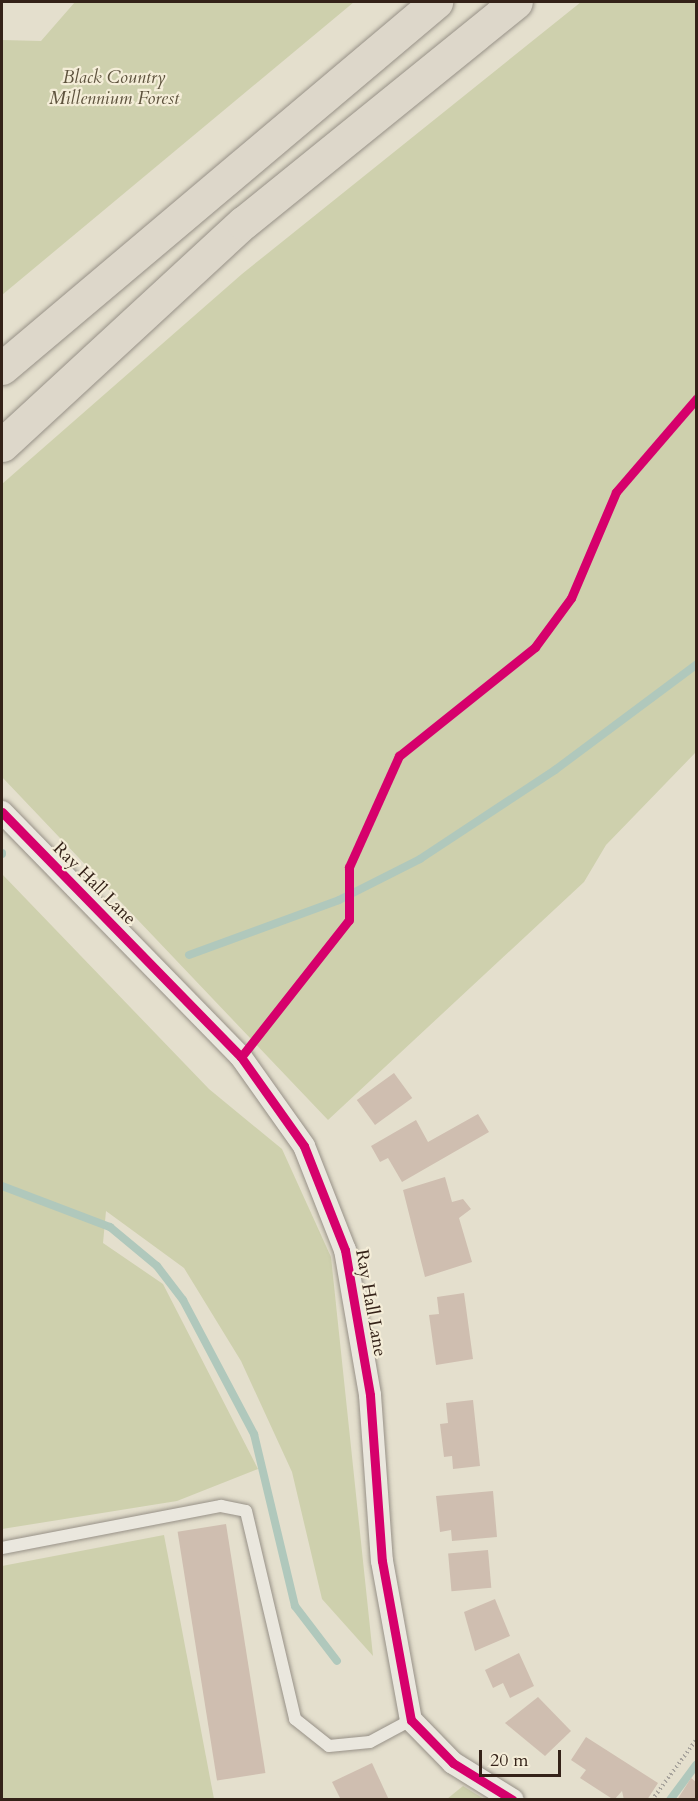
<!DOCTYPE html>
<html>
<head>
<meta charset="utf-8">
<style>
  body { margin:0 }
  #map { position:relative; width:698px; height:1801px; overflow:hidden; background:#e4dfcd; font-family:Cardo,serif }
  div>[style] { position:absolute }
  .green>* { inset:0; background:#ced0ad }
  .stream>* { height:8px; margin:-4px; padding:0 4px; transform-origin:4px; border-radius:4px; background:#b0c8bc }
  .building>* { inset:0; background:#cfbeb0; transform-origin:0 0 }
  .path>* { height:4px; margin-top:-2px; transform-origin:0; background:repeating-linear-gradient(90deg,#a8a49d 0 1.5px,transparent 0 4.5px) }
  .roads { filter:drop-shadow(0 0 2px #979187) drop-shadow(0 0 2px #979187) }
  .lane>* { height:12px; margin:-6px; padding:0 6px; transform-origin:6px; border-radius:6px; background:#eae7de }
  .street>* { height:22px; margin:-11px; padding:0 11px; transform-origin:11px; border-radius:11px; background:#eae7de }
  .highway>* { height:33px; margin:-16.5px; padding:0 16.5px; transform-origin:16.5px; border-radius:16.5px; background:#ddd7ca }
  .cycleway>* { height:9px; margin:-4.5px; padding:0 4.5px; transform-origin:4.5px; border-radius:4.5px; background:#d6006c }
  span { translate:-50% -50%; white-space:nowrap; text-align:center; line-height:1.15; -webkit-text-stroke:4.5px #f4edd8; paint-order:stroke }
  .park-label { font-size:18px; color:#5d523d; font-style:italic }
  .street-label { font-size:18px; color:#342218 }
  .frame { position:absolute; inset:0; border:3px solid #342218; pointer-events:none }
  .scale { position:absolute; left:479px; top:1750px; width:82px; height:27px; box-sizing:border-box; border:3px solid #342218; border-top:0; padding-left:8px; font-size:18px; line-height:21px; white-space:nowrap; color:#342218; -webkit-text-stroke:4px #f4edd8; paint-order:stroke }
</style>
</head>
<body>
<div id="map">
  <div class="green">
    <i style="clip-path:polygon(75px 2px,354px 2px,2px 295px,2px 40px,41px 41px)"></i>
    <i style="clip-path:polygon(581px 2px,696px 2px,696px 752px,606px 845px,584px 882px,328px 1120px,2px 777px,2px 484px,242px 274px)"></i>
    <i style="clip-path:polygon(2px 874px,209px 1089px,282px 1149px,331px 1257px,373px 1656px,322px 1599px,292px 1472px,241px 1361px,184px 1268px,106px 1211px,103px 1243px,163px 1284px,258px 1469px,177px 1501px,2px 1529px)"></i>
    <i style="clip-path:polygon(164px 1535px,214px 1799px,2px 1799px,2px 1566px)"></i>
    <i style="clip-path:polygon(463px 1786px,484px 1799px,447px 1799px)"></i>
  </div>
  <div class="stream">
    <i style="left:2px;top:854px;width:1px;rotate:-90deg"></i>
    <i style="left:189px;top:955px;width:160px;rotate:-20.1deg"></i>
    <i style="left:339px;top:900px;width:91px;rotate:-26.8deg"></i>
    <i style="left:420px;top:859px;width:162px;rotate:-33.4deg"></i>
    <i style="left:555px;top:770px;width:176px;rotate:-36.7deg"></i>
    <i style="left:2px;top:1186px;width:116px;rotate:20.8deg"></i>
    <i style="left:110px;top:1227px;width:61px;rotate:39.7deg"></i>
    <i style="left:157px;top:1266px;width:43px;rotate:52.6deg"></i>
    <i style="left:183px;top:1300px;width:152px;rotate:62.1deg"></i>
    <i style="left:254px;top:1434px;width:177px;rotate:76.6deg"></i>
    <i style="left:295px;top:1606px;width:69px;rotate:52.6deg"></i>
    <i style="left:670px;top:1800px;width:44px;rotate:-53.4deg"></i>
  </div>
  <div class="building">
    <i style="left:394px;top:1073px;width:31px;height:46px;rotate:54deg"></i>
    <i style="clip-path:polygon(478px 1114px,489px 1132px,402px 1182px,388px 1158px,380px 1162px,371px 1146px,416px 1120px,428px 1142px)"></i>
    <i style="clip-path:polygon(445px 1177px,452px 1202px,463px 1199px,471px 1209px,459px 1218px,472px 1262px,425px 1277px,403px 1190px)"></i>
    <i style="clip-path:polygon(464px 1293px,473px 1359px,436px 1365px,429px 1315px,439px 1314px,437px 1297px)"></i>
    <i style="clip-path:polygon(473px 1400px,480px 1466px,453px 1469px,452px 1456px,444px 1457px,440px 1424px,448px 1423px,446px 1403px)"></i>
    <i style="clip-path:polygon(493px 1491px,497px 1537px,452px 1541px,451px 1530px,440px 1532px,436px 1496px)"></i>
    <i style="left:226px;top:1524px;width:252px;height:49px;rotate:81deg"></i>
    <i style="left:488px;top:1550px;width:38px;height:40px;rotate:85deg"></i>
    <i style="clip-path:polygon(495px 1599px,510px 1636px,475px 1651px,464px 1612px)"></i>
    <i style="clip-path:polygon(519px 1653px,534px 1686px,510px 1698px,503px 1683px,493px 1688px,485px 1670px)"></i>
    <i style="clip-path:polygon(538px 1697px,571px 1731px,545px 1756px,505px 1723px)"></i>
    <i style="clip-path:polygon(586px 1737px,658px 1783px,647px 1800px,624px 1800px,622px 1791px,614px 1800px,580px 1778px,586px 1770px,571px 1760px)"></i>
    <i style="clip-path:polygon(372px 1763px,389px 1800px,341px 1800px,332px 1782px)"></i>
    <i style="clip-path:polygon(691px 1778px,696px 1782px,696px 1800px,677px 1800px)"></i>
  </div>
  <div class="path">
    <i style="left:652px;top:1800px;width:74px;rotate:-53.7deg"></i>
  </div>
  <div class="roads">
    <div class="lane">
      <i style="left:2px;top:1548px;width:223px;rotate:-10.9deg"></i>
      <i style="left:221px;top:1506px;width:25px;rotate:11deg"></i>
      <i style="left:246px;top:1511px;width:214px;rotate:76.7deg"></i>
      <i style="left:295px;top:1719px;width:43px;rotate:38.5deg"></i>
      <i style="left:329px;top:1746px;width:41px;rotate:-5.6deg"></i>
      <i style="left:370px;top:1742px;width:47px;rotate:-28.2deg"></i>
    </div>
    <div class="street">
      <i style="left:2px;top:812px;width:342px;rotate:45.7deg"></i>
      <i style="left:241px;top:1057px;width:109px;rotate:54.7deg"></i>
      <i style="left:304px;top:1146px;width:112px;rotate:68.5deg"></i>
      <i style="left:345px;top:1250px;width:147px;rotate:80.2deg"></i>
      <i style="left:370px;top:1395px;width:166px;rotate:85.9deg"></i>
      <i style="left:382px;top:1561px;width:162px;rotate:79.7deg"></i>
      <i style="left:411px;top:1720px;width:60px;rotate:45.7deg"></i>
      <i style="left:453px;top:1763px;width:70px;rotate:31.7deg"></i>
    </div>
    <div class="highway">
      <i style="left:2px;top:368px;width:568px;rotate:-40.14deg"></i>
      <i style="left:2px;top:445px;width:328px;rotate:-42.7deg"></i>
      <i style="left:243px;top:223px;width:351px;rotate:-39deg"></i>
    </div>
  </div>
  <div class="cycleway">
    <i style="left:2px;top:812px;width:342px;rotate:45.7deg"></i>
    <i style="left:241px;top:1057px;width:109px;rotate:54.7deg"></i>
    <i style="left:304px;top:1146px;width:112px;rotate:68.5deg"></i>
    <i style="left:345px;top:1250px;width:147px;rotate:80.2deg"></i>
    <i style="left:370px;top:1395px;width:166px;rotate:85.9deg"></i>
    <i style="left:382px;top:1561px;width:162px;rotate:79.7deg"></i>
    <i style="left:411px;top:1720px;width:60px;rotate:45.7deg"></i>
    <i style="left:453px;top:1763px;width:70px;rotate:31.7deg"></i>
    <i style="left:241px;top:1057px;width:174px;rotate:-51.8deg"></i>
    <i style="left:349px;top:920px;width:53px;rotate:-90deg"></i>
    <i style="left:349px;top:867px;width:122px;rotate:-65.8deg"></i>
    <i style="left:399px;top:756px;width:174px;rotate:-38.7deg"></i>
    <i style="left:535px;top:647px;width:61px;rotate:-53.7deg"></i>
    <i style="left:571px;top:598px;width:115px;rotate:-67deg"></i>
    <i style="left:616px;top:492px;width:123px;rotate:-49.3deg"></i>
  </div>
  <div class="park-label">
    <span style="left:114px;top:89px">Black Country<br>Millennium Forest</span>
  </div>
  <div class="street-label">
    <span style="left:94px;top:884px;rotate:45deg">Ray Hall Lane</span>
    <span style="left:370px;top:1303px;rotate:80deg">Ray Hall Lane</span>
  </div>
  <div class="frame"></div>
  <div class="scale">20 m</div>
</div>
</body>
</html>
